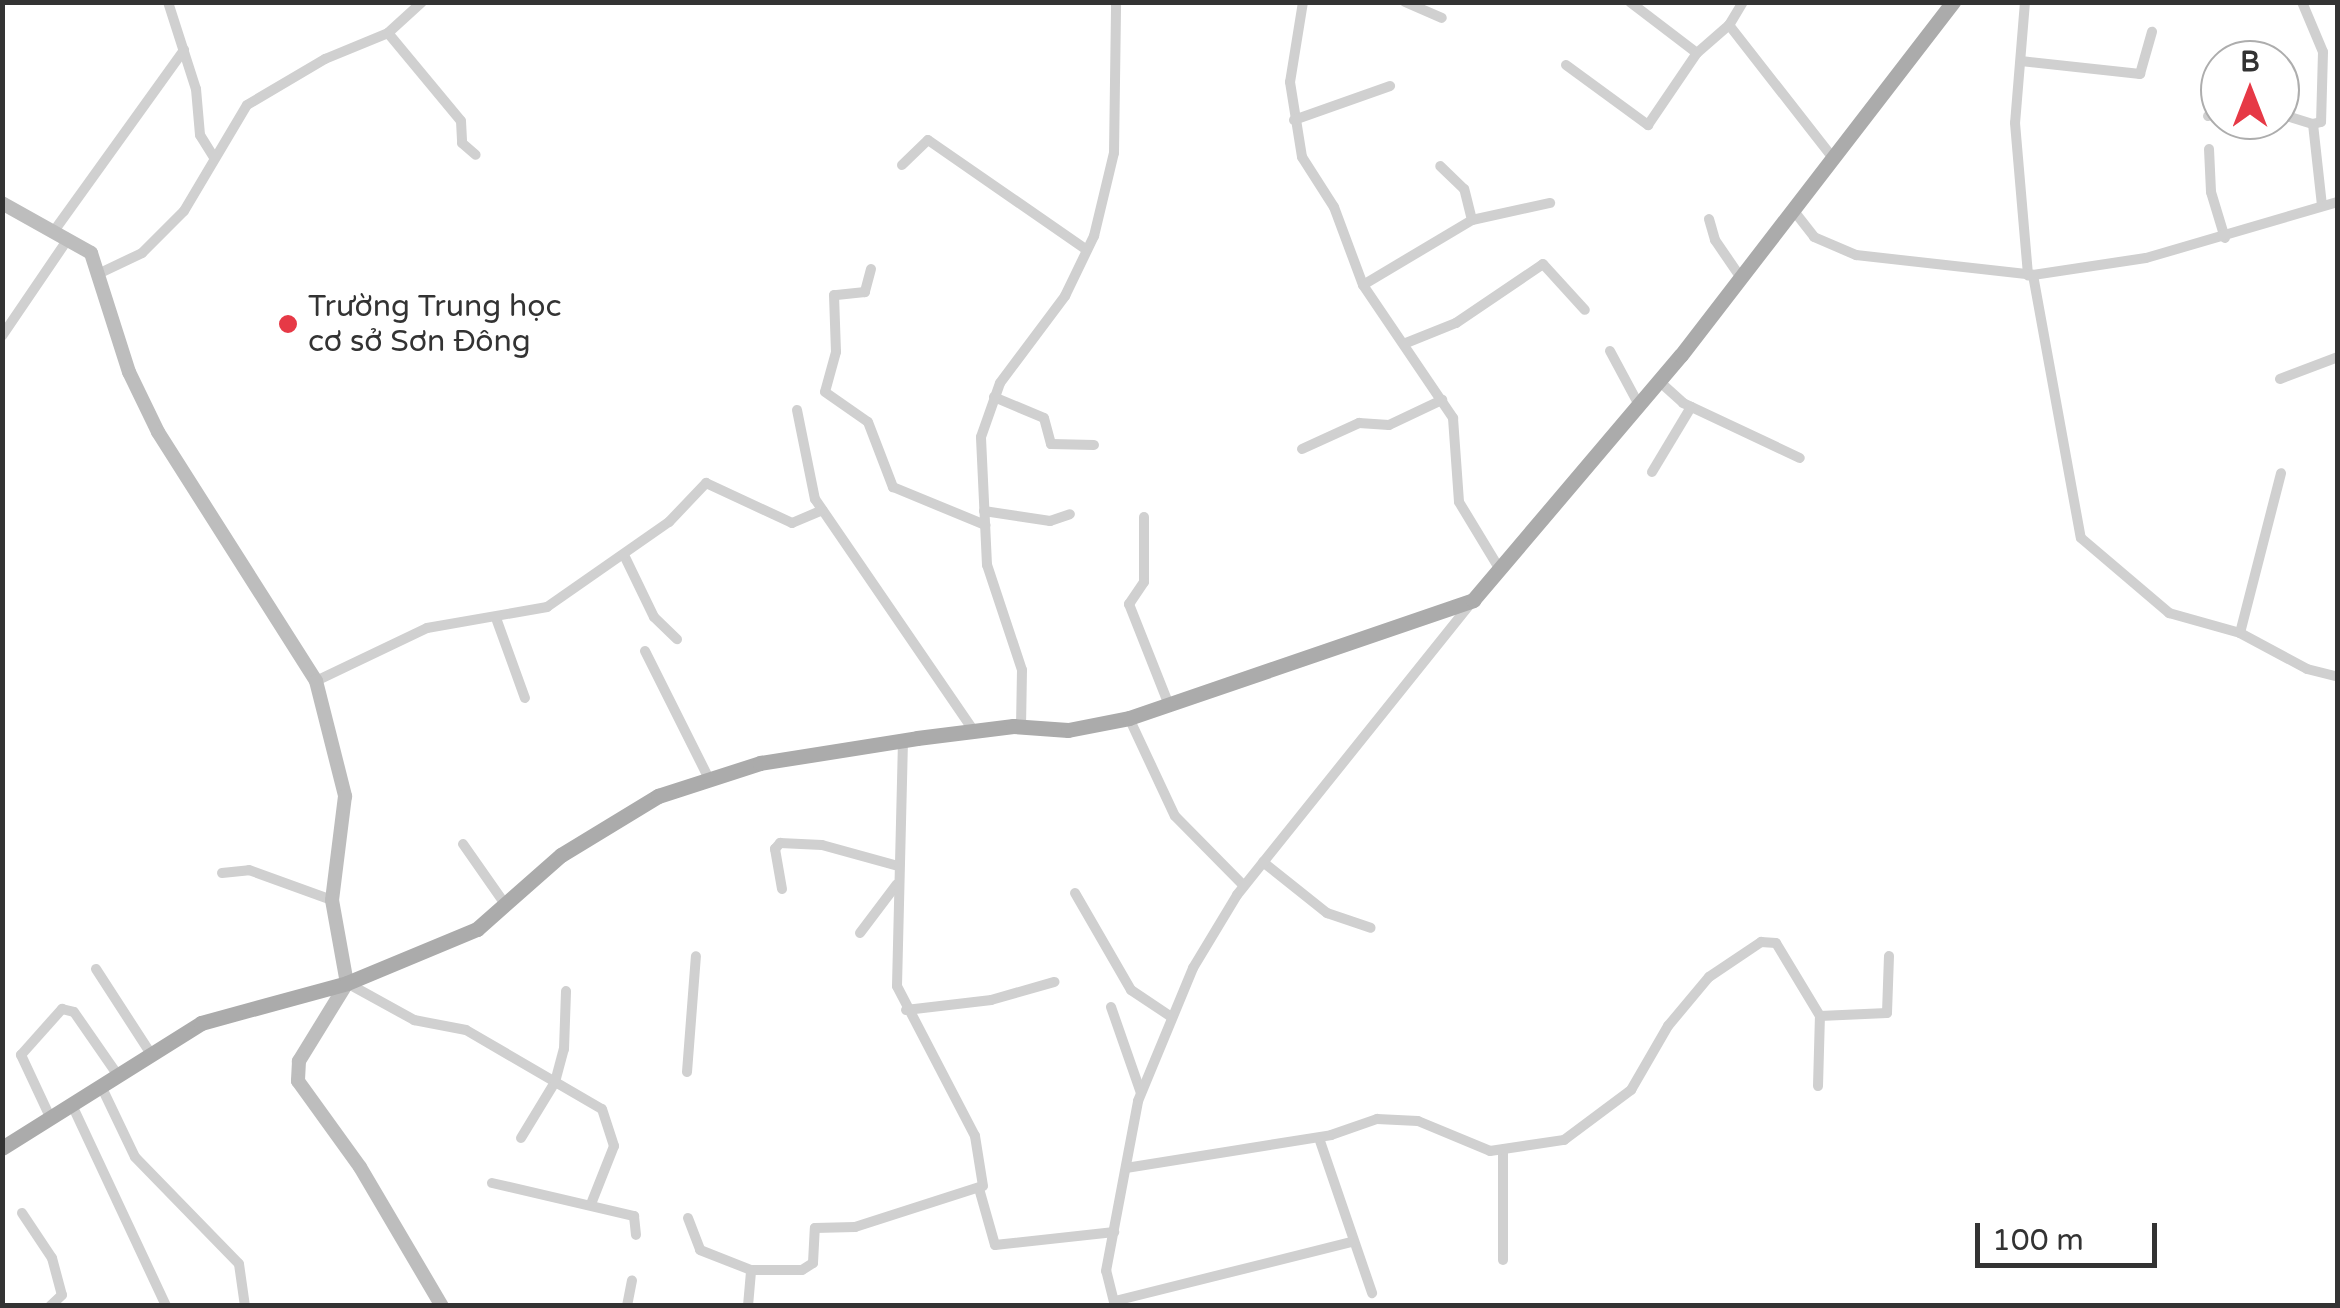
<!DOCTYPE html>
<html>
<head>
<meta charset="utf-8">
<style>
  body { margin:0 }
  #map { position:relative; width:2340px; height:1308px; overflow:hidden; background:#fff; font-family:"Varela Round",sans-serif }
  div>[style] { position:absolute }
  .street>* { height:10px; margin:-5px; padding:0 5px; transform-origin:5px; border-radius:5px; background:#d0d0d0 }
  .secondary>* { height:14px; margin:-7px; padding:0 7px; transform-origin:7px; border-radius:7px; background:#bdbdbd }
  .primary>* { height:15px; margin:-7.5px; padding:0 7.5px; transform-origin:7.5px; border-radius:7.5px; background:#ababab }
  .dots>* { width:28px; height:28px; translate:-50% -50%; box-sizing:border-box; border:5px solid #fff; border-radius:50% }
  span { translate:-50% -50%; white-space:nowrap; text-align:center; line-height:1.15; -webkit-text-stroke:10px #fff; paint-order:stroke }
  .poi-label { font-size:30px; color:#333 }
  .left { translate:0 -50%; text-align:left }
  .frame { position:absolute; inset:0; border:5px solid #333; pointer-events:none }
  .north { position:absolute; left:2200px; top:40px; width:100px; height:100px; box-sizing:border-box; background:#fff; border:2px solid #adadad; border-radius:50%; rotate:0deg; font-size:28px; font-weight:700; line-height:40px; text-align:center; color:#333 }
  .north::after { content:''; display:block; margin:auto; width:35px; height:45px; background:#e63946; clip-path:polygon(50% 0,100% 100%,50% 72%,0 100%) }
  .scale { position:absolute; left:1975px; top:1223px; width:182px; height:45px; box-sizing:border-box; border:5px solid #333; border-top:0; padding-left:12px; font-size:30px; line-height:35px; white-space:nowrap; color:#333; -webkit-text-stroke:8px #fff; paint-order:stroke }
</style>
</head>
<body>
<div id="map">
  <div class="street">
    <i style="left:168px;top:2px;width:91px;rotate:72.2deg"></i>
    <i style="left:196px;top:89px;width:46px;rotate:85deg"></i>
    <i style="left:200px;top:135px;width:26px;rotate:58deg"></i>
    <i style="left:1303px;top:2px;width:81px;rotate:99.2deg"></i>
    <i style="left:1290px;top:82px;width:76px;rotate:80.9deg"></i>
    <i style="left:1302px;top:157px;width:59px;rotate:57.4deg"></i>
    <i style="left:1334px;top:207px;width:83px;rotate:69.6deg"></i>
    <i style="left:1363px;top:285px;width:161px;rotate:55.9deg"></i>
    <i style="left:1453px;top:418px;width:84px;rotate:85.9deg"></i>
    <i style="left:1459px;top:502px;width:77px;rotate:58.8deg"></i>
    <i style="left:1405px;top:2px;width:40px;rotate:23.4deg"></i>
    <i style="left:1630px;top:2px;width:84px;rotate:37.3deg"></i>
    <i style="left:1743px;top:2px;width:27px;rotate:121deg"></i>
    <i style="left:1729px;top:25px;width:169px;rotate:52deg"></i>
    <i style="left:2025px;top:2px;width:121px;rotate:94.7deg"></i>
    <i style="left:2015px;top:123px;width:153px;rotate:85.1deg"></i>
    <i style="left:2302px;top:2px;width:54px;rotate:67.2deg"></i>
    <i style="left:2323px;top:52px;width:70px;rotate:91.6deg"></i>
    <i style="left:2321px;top:122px;width:8px;rotate:166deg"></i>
    <i style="left:388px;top:33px;width:114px;rotate:50.3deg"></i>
    <i style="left:461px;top:121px;width:22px;rotate:87deg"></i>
    <i style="left:462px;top:143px;width:18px;rotate:41deg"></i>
    <i style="left:2021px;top:61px;width:120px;rotate:6.2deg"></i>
    <i style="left:2140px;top:74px;width:44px;rotate:-74.1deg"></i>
    <i style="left:1566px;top:65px;width:102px;rotate:36.2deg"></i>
    <i style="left:1648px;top:125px;width:87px;rotate:-55.8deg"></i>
    <i style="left:1697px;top:53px;width:43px;rotate:-41.2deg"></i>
    <i style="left:2280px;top:114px;width:34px;rotate:17deg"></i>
    <i style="left:2313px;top:124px;width:82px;rotate:83.7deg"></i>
    <i style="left:2208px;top:116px;width:13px;rotate:-18deg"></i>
    <i style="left:1294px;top:120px;width:102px;rotate:-19.5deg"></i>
    <i style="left:2209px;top:149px;width:43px;rotate:87.3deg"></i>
    <i style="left:2211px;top:192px;width:48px;rotate:73.1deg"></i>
    <i style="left:902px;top:165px;width:36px;rotate:-44deg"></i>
    <i style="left:928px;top:140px;width:193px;rotate:34.7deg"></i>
    <i style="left:1794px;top:211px;width:33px;rotate:52deg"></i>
    <i style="left:1814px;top:237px;width:46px;rotate:23.2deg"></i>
    <i style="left:1856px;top:255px;width:178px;rotate:6.4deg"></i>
    <i style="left:2033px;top:275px;width:114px;rotate:-8.6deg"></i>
    <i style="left:2146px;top:258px;width:200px;rotate:-16.3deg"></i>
    <i style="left:1709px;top:219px;width:22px;rotate:74deg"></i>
    <i style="left:1715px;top:240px;width:46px;rotate:55.6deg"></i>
    <i style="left:1472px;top:220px;width:80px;rotate:-12.3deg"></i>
    <i style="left:54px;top:231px;width:223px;rotate:-54.3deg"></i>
    <i style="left:871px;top:269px;width:24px;rotate:105deg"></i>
    <i style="left:865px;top:292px;width:31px;rotate:174deg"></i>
    <i style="left:834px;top:295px;width:57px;rotate:88deg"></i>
    <i style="left:836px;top:352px;width:41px;rotate:105.4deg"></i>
    <i style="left:825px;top:392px;width:52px;rotate:34.9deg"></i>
    <i style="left:868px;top:422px;width:70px;rotate:69deg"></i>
    <i style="left:893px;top:487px;width:100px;rotate:22.4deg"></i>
    <i style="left:98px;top:274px;width:49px;rotate:-25.5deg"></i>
    <i style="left:142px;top:253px;width:59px;rotate:-45deg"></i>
    <i style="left:184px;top:211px;width:123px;rotate:-59.3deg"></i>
    <i style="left:247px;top:105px;width:91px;rotate:-30.5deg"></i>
    <i style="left:325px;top:59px;width:68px;rotate:-22.4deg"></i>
    <i style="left:388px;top:33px;width:46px;rotate:-42.4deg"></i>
    <i style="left:2033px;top:275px;width:267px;rotate:79.7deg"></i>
    <i style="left:2081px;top:538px;width:116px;rotate:40.4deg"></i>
    <i style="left:2169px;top:613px;width:74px;rotate:15.7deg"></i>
    <i style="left:2240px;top:633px;width:76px;rotate:28.2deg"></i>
    <i style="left:2307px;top:669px;width:32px;rotate:14deg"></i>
    <i style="left:1363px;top:285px;width:127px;rotate:-30.8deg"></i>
    <i style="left:1472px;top:220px;width:32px;rotate:-104deg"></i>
    <i style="left:1464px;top:189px;width:33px;rotate:-136deg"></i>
    <i style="left:2px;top:336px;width:117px;rotate:-55.8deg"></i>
    <i style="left:1406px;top:343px;width:54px;rotate:-21.8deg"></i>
    <i style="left:1456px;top:323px;width:105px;rotate:-34.1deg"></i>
    <i style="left:1543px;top:264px;width:62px;rotate:47.6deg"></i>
    <i style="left:1610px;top:351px;width:61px;rotate:61.8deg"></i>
    <i style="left:2280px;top:379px;width:62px;rotate:-20.8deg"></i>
    <i style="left:1660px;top:382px;width:31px;rotate:42deg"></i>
    <i style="left:1683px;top:403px;width:129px;rotate:25.2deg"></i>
    <i style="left:994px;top:397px;width:54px;rotate:22.8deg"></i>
    <i style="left:1044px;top:418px;width:27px;rotate:75deg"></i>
    <i style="left:1051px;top:444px;width:43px;rotate:1.3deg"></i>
    <i style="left:797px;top:410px;width:91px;rotate:78.6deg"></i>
    <i style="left:815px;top:499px;width:281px;rotate:55.6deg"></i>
    <i style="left:1302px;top:449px;width:63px;rotate:-24.5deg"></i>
    <i style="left:1359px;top:423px;width:30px;rotate:4deg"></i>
    <i style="left:1389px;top:425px;width:59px;rotate:-25.3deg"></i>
    <i style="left:1652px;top:472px;width:76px;rotate:-59deg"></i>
    <i style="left:984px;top:511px;width:67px;rotate:8.6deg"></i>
    <i style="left:1050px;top:521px;width:21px;rotate:-19deg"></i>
    <i style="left:1144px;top:517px;width:65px;rotate:90deg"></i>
    <i style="left:1144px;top:582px;width:27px;rotate:124deg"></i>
    <i style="left:1129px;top:604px;width:109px;rotate:68.4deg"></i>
    <i style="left:624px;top:555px;width:69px;rotate:64.2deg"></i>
    <i style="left:654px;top:617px;width:32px;rotate:44deg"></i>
    <i style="left:496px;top:618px;width:85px;rotate:70.1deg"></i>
    <i style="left:2240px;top:633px;width:165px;rotate:-75.6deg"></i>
    <i style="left:645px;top:651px;width:145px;rotate:63.4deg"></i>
    <i style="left:316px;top:681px;width:123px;rotate:-25.5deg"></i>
    <i style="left:427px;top:628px;width:122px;rotate:-9.9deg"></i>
    <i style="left:547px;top:607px;width:149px;rotate:-34.9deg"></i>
    <i style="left:669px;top:522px;width:54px;rotate:-46.5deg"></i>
    <i style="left:706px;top:483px;width:95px;rotate:24.9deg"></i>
    <i style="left:792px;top:523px;width:33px;rotate:-23deg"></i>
    <i style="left:1129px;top:718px;width:108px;rotate:64.9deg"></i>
    <i style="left:1175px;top:816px;width:98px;rotate:45.4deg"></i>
    <i style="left:1021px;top:727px;width:57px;rotate:-89deg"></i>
    <i style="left:1022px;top:670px;width:111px;rotate:-108.4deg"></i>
    <i style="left:987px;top:565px;width:128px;rotate:-92.7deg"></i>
    <i style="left:981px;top:437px;width:57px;rotate:-70.6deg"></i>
    <i style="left:1000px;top:383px;width:109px;rotate:-53.2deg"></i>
    <i style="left:1065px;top:296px;width:67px;rotate:-64.2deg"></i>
    <i style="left:1094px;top:236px;width:85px;rotate:-76.5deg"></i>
    <i style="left:1114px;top:153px;width:151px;rotate:-89.2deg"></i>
    <i style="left:463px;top:844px;width:73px;rotate:55deg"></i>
    <i style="left:1263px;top:862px;width:82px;rotate:38.6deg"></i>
    <i style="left:1327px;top:913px;width:46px;rotate:18.8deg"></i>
    <i style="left:222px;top:873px;width:27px;rotate:-6deg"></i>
    <i style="left:249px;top:870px;width:88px;rotate:19.9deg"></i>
    <i style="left:782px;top:889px;width:41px;rotate:-99.9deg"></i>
    <i style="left:775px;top:849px;width:8px;rotate:-50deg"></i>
    <i style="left:780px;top:843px;width:42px;rotate:2.7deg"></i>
    <i style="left:822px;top:845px;width:79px;rotate:15.4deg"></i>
    <i style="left:1075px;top:893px;width:112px;rotate:60deg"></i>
    <i style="left:1131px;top:990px;width:47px;rotate:33.7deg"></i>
    <i style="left:860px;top:933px;width:61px;rotate:-52.9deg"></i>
    <i style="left:96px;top:969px;width:101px;rotate:57.1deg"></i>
    <i style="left:347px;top:983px;width:77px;rotate:28.9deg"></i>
    <i style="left:414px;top:1020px;width:53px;rotate:10.9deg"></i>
    <i style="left:466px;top:1030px;width:157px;rotate:30.2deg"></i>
    <i style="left:602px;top:1109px;width:39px;rotate:72deg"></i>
    <i style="left:614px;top:1146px;width:62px;rotate:111.6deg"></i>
    <i style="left:1111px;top:1007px;width:91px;rotate:70.8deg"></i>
    <i style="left:906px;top:1010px;width:86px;rotate:-6.7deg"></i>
    <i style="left:991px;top:1000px;width:66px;rotate:-15.9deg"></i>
    <i style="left:687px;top:1072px;width:116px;rotate:-85.6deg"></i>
    <i style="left:1818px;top:1086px;width:70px;rotate:-88.4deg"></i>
    <i style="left:102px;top:1088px;width:76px;rotate:64.4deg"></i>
    <i style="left:135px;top:1157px;width:149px;rotate:45.8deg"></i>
    <i style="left:239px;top:1264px;width:42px;rotate:81.9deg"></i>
    <i style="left:72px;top:1105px;width:222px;rotate:64.9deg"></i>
    <i style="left:51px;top:1119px;width:71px;rotate:-115.1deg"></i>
    <i style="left:21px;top:1055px;width:62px;rotate:-48.3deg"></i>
    <i style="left:62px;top:1009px;width:12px;rotate:14deg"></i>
    <i style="left:74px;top:1012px;width:79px;rotate:55.3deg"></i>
    <i style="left:521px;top:1138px;width:66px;rotate:-58.7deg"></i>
    <i style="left:555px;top:1082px;width:34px;rotate:-75deg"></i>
    <i style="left:564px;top:1049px;width:58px;rotate:-88deg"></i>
    <i style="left:1319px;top:1138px;width:164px;rotate:71.1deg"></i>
    <i style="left:1503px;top:1151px;width:109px;rotate:90deg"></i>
    <i style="left:1126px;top:1168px;width:208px;rotate:-9.1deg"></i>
    <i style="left:1331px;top:1135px;width:49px;rotate:-19.2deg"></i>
    <i style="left:1377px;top:1119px;width:41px;rotate:2.8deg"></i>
    <i style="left:1418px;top:1121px;width:78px;rotate:22.6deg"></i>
    <i style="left:1490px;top:1151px;width:75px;rotate:-8.5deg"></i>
    <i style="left:1564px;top:1140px;width:84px;rotate:-36.7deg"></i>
    <i style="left:1631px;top:1090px;width:74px;rotate:-60deg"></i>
    <i style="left:1668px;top:1026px;width:64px;rotate:-50.1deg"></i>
    <i style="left:1709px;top:977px;width:63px;rotate:-33.9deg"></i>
    <i style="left:1761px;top:942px;width:15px;rotate:4deg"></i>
    <i style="left:1776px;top:943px;width:85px;rotate:58.9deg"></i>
    <i style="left:1820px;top:1016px;width:67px;rotate:-2.6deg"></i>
    <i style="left:1887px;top:1013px;width:57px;rotate:-88deg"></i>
    <i style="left:492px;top:1183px;width:146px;rotate:13.1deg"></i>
    <i style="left:634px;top:1216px;width:19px;rotate:84deg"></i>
    <i style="left:980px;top:1192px;width:55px;rotate:74.2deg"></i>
    <i style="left:995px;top:1245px;width:120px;rotate:-6.2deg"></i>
    <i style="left:22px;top:1213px;width:54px;rotate:56.3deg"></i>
    <i style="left:52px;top:1258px;width:38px;rotate:75deg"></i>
    <i style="left:62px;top:1295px;width:16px;rotate:137deg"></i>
    <i style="left:688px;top:1218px;width:34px;rotate:69deg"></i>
    <i style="left:700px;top:1250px;width:55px;rotate:21.4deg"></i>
    <i style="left:751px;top:1270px;width:51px"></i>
    <i style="left:802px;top:1270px;width:13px;rotate:-32deg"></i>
    <i style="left:813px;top:1263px;width:35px;rotate:-87deg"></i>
    <i style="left:815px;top:1228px;width:40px;rotate:-1.4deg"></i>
    <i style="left:855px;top:1227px;width:134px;rotate:-17.8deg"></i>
    <i style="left:983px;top:1186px;width:51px;rotate:-99.1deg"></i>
    <i style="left:975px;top:1136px;width:169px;rotate:-117.5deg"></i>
    <i style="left:897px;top:986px;width:246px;rotate:-88.6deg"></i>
    <i style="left:1115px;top:1301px;width:243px;rotate:-14deg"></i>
    <i style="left:627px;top:1306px;width:26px;rotate:-79deg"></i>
    <i style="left:748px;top:1306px;width:36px;rotate:-85deg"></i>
    <i style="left:1115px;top:1306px;width:36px;rotate:-104deg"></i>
    <i style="left:1106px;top:1271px;width:173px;rotate:-79.3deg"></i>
    <i style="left:1138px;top:1101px;width:144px;rotate:-67.5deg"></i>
    <i style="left:1193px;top:968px;width:85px;rotate:-58.9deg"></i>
    <i style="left:1237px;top:895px;width:376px;rotate:-51.3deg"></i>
  </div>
  <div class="secondary">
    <i style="left:2px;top:203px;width:102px;rotate:29.3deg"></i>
    <i style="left:91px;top:253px;width:125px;rotate:72.3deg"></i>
    <i style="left:129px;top:372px;width:67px;rotate:64.2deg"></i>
    <i style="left:158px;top:432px;width:295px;rotate:57.6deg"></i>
    <i style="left:316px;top:681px;width:119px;rotate:75.8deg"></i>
    <i style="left:345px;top:796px;width:105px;rotate:97.1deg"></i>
    <i style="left:332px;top:900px;width:84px;rotate:79.8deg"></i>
    <i style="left:347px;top:983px;width:92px;rotate:121.6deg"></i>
    <i style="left:299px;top:1061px;width:20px;rotate:93deg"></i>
    <i style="left:298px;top:1081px;width:106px;rotate:54.2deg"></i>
    <i style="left:360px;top:1167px;width:161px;rotate:59.5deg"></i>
  </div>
  <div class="primary">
    <i style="left:2px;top:1148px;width:235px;rotate:-32.1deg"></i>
    <i style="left:201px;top:1023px;width:151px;rotate:-15.3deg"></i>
    <i style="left:347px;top:983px;width:141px;rotate:-22.6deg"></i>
    <i style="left:477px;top:929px;width:112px;rotate:-41.4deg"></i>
    <i style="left:561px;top:855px;width:114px;rotate:-31.3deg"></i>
    <i style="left:658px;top:796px;width:107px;rotate:-17.9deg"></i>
    <i style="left:760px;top:763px;width:159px;rotate:-9deg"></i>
    <i style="left:917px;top:738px;width:97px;rotate:-7.1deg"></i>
    <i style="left:1013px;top:726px;width:55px;rotate:4.2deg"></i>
    <i style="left:1068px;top:730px;width:62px;rotate:-11.1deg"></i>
    <i style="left:1129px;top:718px;width:364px;rotate:-18.9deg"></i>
    <i style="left:1473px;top:600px;width:321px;rotate:-49.7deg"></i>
    <i style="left:1681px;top:355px;width:446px;rotate:-52.4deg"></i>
  </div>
  <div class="dots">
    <i style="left:288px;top:324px;background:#e63946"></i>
  </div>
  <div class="poi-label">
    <span class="left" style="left:308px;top:324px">Trường Trung học<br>cơ sở Sơn Đông</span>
  </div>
  <div class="frame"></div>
  <div class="north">B</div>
  <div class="scale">100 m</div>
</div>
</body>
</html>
